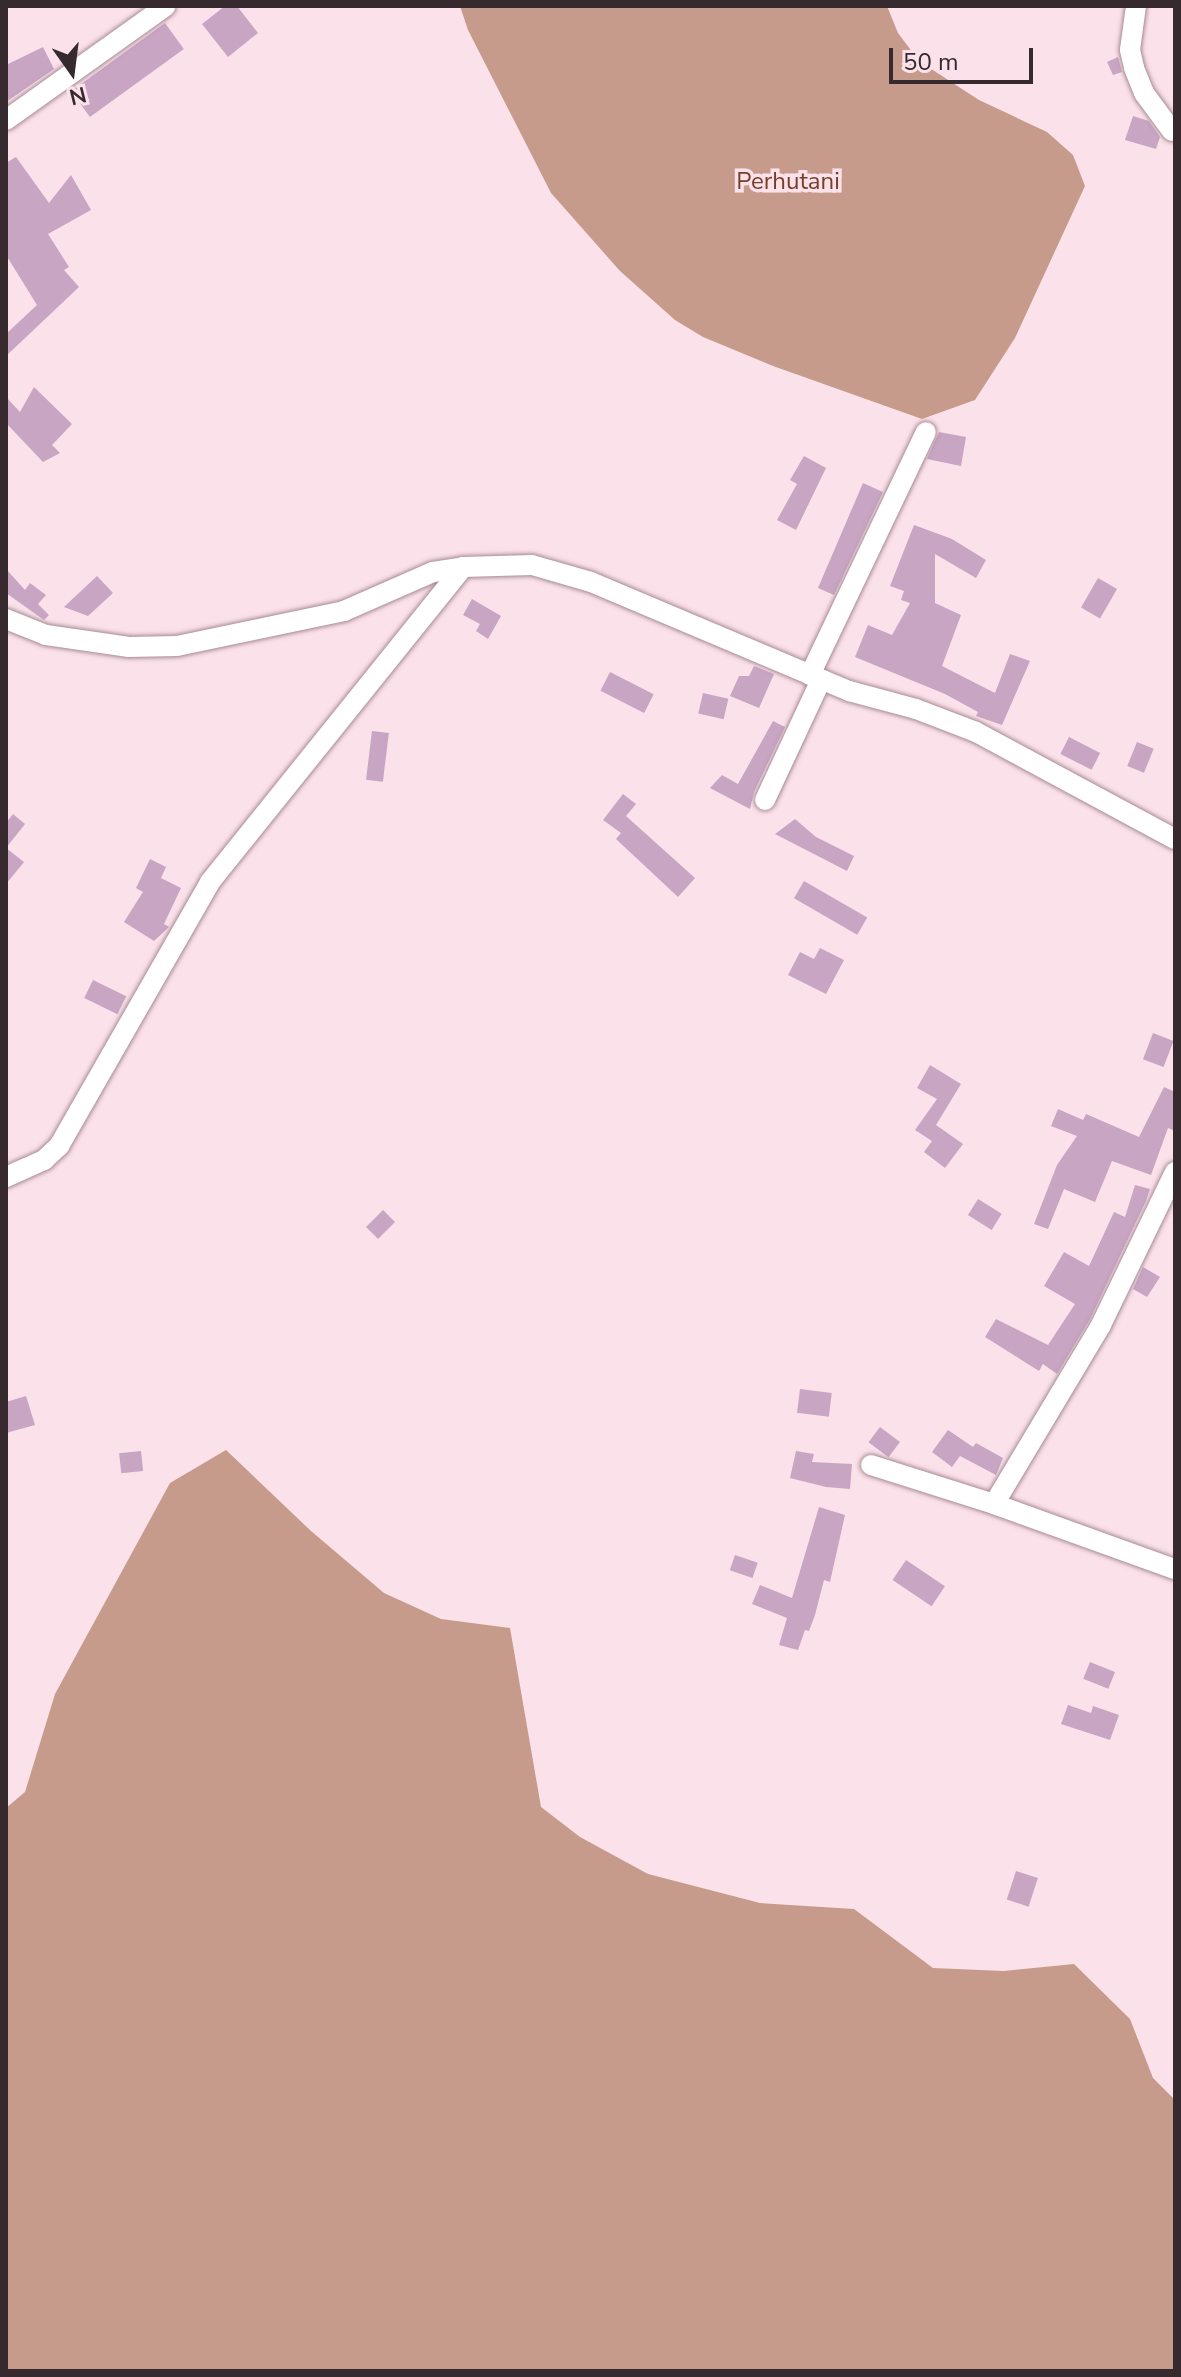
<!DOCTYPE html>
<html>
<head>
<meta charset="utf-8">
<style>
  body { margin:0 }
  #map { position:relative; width:1181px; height:2377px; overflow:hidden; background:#fbe1ea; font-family:"Nunito Sans",sans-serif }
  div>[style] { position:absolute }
  .forest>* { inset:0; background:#c79b8b }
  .building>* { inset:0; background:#c8a5c3; transform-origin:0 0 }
  .roads { filter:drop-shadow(0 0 2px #a78a95) drop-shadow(0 0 2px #a78a95) }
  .minor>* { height:20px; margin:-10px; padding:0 10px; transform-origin:10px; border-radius:10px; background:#fff }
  span { translate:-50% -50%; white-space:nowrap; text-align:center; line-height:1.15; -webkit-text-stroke:7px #fbe1ea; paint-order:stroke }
  .park-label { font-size:24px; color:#773e28 }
  .frame { position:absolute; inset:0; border:8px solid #362a2f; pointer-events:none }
  .north { position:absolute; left:32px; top:32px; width:80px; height:80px; -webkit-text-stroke:6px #fbe1ea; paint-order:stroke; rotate:166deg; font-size:22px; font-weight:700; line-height:32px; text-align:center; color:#362a2f }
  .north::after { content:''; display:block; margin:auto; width:28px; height:36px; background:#362a2f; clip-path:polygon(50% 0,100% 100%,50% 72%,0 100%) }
  .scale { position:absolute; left:889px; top:48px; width:144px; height:36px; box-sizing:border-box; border:4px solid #362a2f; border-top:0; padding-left:10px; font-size:24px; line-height:28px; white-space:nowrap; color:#362a2f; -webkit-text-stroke:6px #fbe1ea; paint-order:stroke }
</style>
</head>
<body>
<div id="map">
  <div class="forest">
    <i style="clip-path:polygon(460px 6px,887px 6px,898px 33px,919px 61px,979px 100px,1047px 132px,1073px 155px,1085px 186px,1015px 338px,975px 400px,922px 419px,773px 366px,703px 337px,675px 320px,620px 271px,551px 193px,468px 30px)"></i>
    <i style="clip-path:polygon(226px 1450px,311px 1531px,384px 1593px,441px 1619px,510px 1628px,541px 1807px,580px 1837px,648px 1874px,760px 1903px,854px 1909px,933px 1968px,1004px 1971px,1074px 1964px,1130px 2019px,1153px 2078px,1175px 2100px,1175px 2371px,6px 2371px,6px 1808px,25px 1792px,55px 1694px,170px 1483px)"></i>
  </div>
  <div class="building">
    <i style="clip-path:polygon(225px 6px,237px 6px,258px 33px,228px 57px,202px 24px)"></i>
    <i style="left:165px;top:23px;width:32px;height:116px;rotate:54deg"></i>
    <i style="clip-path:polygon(43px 47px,54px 69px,6px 102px,6px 65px)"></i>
    <i style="clip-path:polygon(1118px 57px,1122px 72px,1113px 75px,1107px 62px)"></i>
    <i style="clip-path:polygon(1133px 116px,1149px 121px,1160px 137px,1156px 149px,1125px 140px)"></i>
    <i style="clip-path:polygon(16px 157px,49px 203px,71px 175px,91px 210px,48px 234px,69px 267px,64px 270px,79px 287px,6px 356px,6px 334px,37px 305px,6px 255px,6px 163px)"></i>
    <i style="clip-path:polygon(34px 387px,72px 424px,52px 445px,60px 453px,43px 462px,6px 423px,6px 397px,20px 412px)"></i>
    <i style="clip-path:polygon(939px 432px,966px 437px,961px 466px,927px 459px)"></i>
    <i style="clip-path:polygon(804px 456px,826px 468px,796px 530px,777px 520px,797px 484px,790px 480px)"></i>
    <i style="clip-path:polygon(863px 483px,883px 492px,834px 595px,818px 588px)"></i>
    <i style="clip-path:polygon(914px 525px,952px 539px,986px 560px,976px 578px,935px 554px,935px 603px,961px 615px,942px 666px,995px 693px,1010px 654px,1030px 661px,1002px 725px,976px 716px,978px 712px,945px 694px,855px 657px,868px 625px,892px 635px,910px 603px,901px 600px,904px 591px,890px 586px)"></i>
    <i style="clip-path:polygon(6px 569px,25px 590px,30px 583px,46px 595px,38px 604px,49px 615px,44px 620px,6px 593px)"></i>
    <i style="clip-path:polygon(97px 576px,113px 593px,88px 616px,64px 607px)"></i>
    <i style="left:1098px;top:578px;width:22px;height:34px;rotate:30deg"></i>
    <i style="clip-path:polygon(472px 599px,501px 616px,488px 639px,476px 631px,480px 624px,463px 615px)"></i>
    <i style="clip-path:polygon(754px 666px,774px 674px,759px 708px,730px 696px,739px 676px,749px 676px)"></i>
    <i style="left:610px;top:672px;width:49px;height:21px;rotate:27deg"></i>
    <i style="left:703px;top:693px;width:26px;height:21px;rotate:13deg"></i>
    <i style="clip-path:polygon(773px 721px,785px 727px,754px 792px,750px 809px,710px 788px,722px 775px,738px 784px)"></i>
    <i style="left:372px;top:731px;width:17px;height:49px;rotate:7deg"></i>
    <i style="left:1069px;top:737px;width:35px;height:19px;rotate:27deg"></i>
    <i style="left:1137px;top:742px;width:18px;height:26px;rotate:22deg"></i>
    <i style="clip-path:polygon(623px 794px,636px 804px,626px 816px,695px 878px,678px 897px,616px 839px,621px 833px,603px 820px)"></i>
    <i style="clip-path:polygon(13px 814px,25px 824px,6px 848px,6px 823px)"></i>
    <i style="clip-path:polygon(795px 819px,816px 837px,854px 856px,847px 871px,775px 834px)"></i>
    <i style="clip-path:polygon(6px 848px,24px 862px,6px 884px)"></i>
    <i style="clip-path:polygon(150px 859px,166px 867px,161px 878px,181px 888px,164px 924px,169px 927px,154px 941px,124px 922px,143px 892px,136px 888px)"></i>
    <i style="left:804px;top:881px;width:73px;height:20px;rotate:30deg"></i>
    <i style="clip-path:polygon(820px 948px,844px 960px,826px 994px,788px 975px,800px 952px,814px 959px)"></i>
    <i style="left:93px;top:980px;width:37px;height:20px;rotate:26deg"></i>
    <i style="left:1153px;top:1033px;width:22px;height:28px;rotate:21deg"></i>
    <i style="clip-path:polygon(930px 1065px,961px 1084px,936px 1125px,963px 1144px,945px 1168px,924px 1152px,932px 1141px,915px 1130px,937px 1099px,917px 1088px)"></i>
    <i style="clip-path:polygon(1164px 1087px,1175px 1092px,1175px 1131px,1168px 1128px,1151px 1175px,1112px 1161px,1095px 1202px,1064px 1189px,1048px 1229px,1034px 1224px,1057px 1165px,1077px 1136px,1051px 1126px,1058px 1109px,1083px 1120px,1086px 1114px,1139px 1137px)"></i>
    <i style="clip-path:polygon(1135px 1185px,1150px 1189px,1146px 1201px,1090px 1319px,1057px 1374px,1043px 1364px,1039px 1371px,985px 1337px,996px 1319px,1048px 1345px,1075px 1304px,1044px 1286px,1064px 1252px,1089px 1266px,1114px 1212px,1125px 1217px)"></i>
    <i style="left:978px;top:1199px;width:28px;height:19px;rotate:32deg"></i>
    <i style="left:383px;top:1210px;width:17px;height:24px;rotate:45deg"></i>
    <i style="clip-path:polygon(1143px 1267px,1160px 1277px,1147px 1297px,1133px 1289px)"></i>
    <i style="left:800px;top:1389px;width:32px;height:24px;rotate:7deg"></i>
    <i style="clip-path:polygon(26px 1396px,35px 1425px,6px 1433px,6px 1402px)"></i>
    <i style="left:880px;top:1427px;width:25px;height:19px;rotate:37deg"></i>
    <i style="clip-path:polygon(948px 1430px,973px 1447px,976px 1443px,1003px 1458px,996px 1475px,960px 1456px,952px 1467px,932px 1452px)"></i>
    <i style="left:141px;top:1451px;width:20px;height:22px;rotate:84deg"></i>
    <i style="clip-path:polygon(796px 1451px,814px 1454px,812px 1462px,852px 1464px,850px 1489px,826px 1487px,790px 1478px)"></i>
    <i style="clip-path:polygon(819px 1507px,845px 1515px,830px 1582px,824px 1580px,815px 1615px,809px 1631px,805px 1630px,798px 1650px,779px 1645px,787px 1618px,752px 1604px,760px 1585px,792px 1598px)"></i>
    <i style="left:735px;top:1555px;width:24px;height:16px;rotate:19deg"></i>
    <i style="left:906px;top:1560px;width:47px;height:24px;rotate:34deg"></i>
    <i style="left:1090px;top:1662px;width:27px;height:18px;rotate:22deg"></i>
    <i style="clip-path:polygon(1068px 1705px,1091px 1713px,1093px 1706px,1119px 1715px,1110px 1740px,1061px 1724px)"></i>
    <i style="left:1016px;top:1871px;width:23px;height:30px;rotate:18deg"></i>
  </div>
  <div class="roads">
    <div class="minor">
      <i style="left:1136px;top:6px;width:44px;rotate:97.8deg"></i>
      <i style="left:1130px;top:50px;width:18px;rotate:77deg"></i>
      <i style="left:1134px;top:68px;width:27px;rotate:68deg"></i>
      <i style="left:1144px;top:93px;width:47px;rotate:53.6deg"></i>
      <i style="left:6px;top:120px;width:196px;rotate:-35.5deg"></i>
      <i style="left:6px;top:619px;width:43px;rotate:21.8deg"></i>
      <i style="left:46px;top:635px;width:84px;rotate:8.2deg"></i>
      <i style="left:129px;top:647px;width:48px;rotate:-1.2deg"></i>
      <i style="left:177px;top:646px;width:171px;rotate:-11.8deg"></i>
      <i style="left:344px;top:611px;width:97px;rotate:-23.7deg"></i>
      <i style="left:433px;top:572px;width:30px;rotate:-9deg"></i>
      <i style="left:463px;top:567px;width:69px;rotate:-1.7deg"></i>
      <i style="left:532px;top:565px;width:61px;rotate:16.1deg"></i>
      <i style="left:591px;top:582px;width:280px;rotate:22.9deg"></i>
      <i style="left:849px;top:691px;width:69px;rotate:15deg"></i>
      <i style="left:916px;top:709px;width:64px;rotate:21deg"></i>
      <i style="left:976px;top:732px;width:226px;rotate:28.3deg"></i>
      <i style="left:810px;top:675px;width:269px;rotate:-64.5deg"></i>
      <i style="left:765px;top:800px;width:132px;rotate:-65deg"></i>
      <i style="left:6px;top:1177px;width:42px;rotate:-24.1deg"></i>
      <i style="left:44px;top:1160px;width:21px;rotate:-43deg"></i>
      <i style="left:59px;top:1146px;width:304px;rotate:-60.2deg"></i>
      <i style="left:210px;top:882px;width:404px;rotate:-51.2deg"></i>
      <i style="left:871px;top:1465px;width:129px;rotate:17.6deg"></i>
      <i style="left:994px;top:1504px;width:192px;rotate:19.8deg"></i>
      <i style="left:994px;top:1504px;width:209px;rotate:-59.1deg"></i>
      <i style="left:1101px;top:1325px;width:170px;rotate:-64.2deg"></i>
    </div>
  </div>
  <div class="park-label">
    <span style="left:788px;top:182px">Perhutani</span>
  </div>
  <div class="frame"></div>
  <div class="north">N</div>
  <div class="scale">50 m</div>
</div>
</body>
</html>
